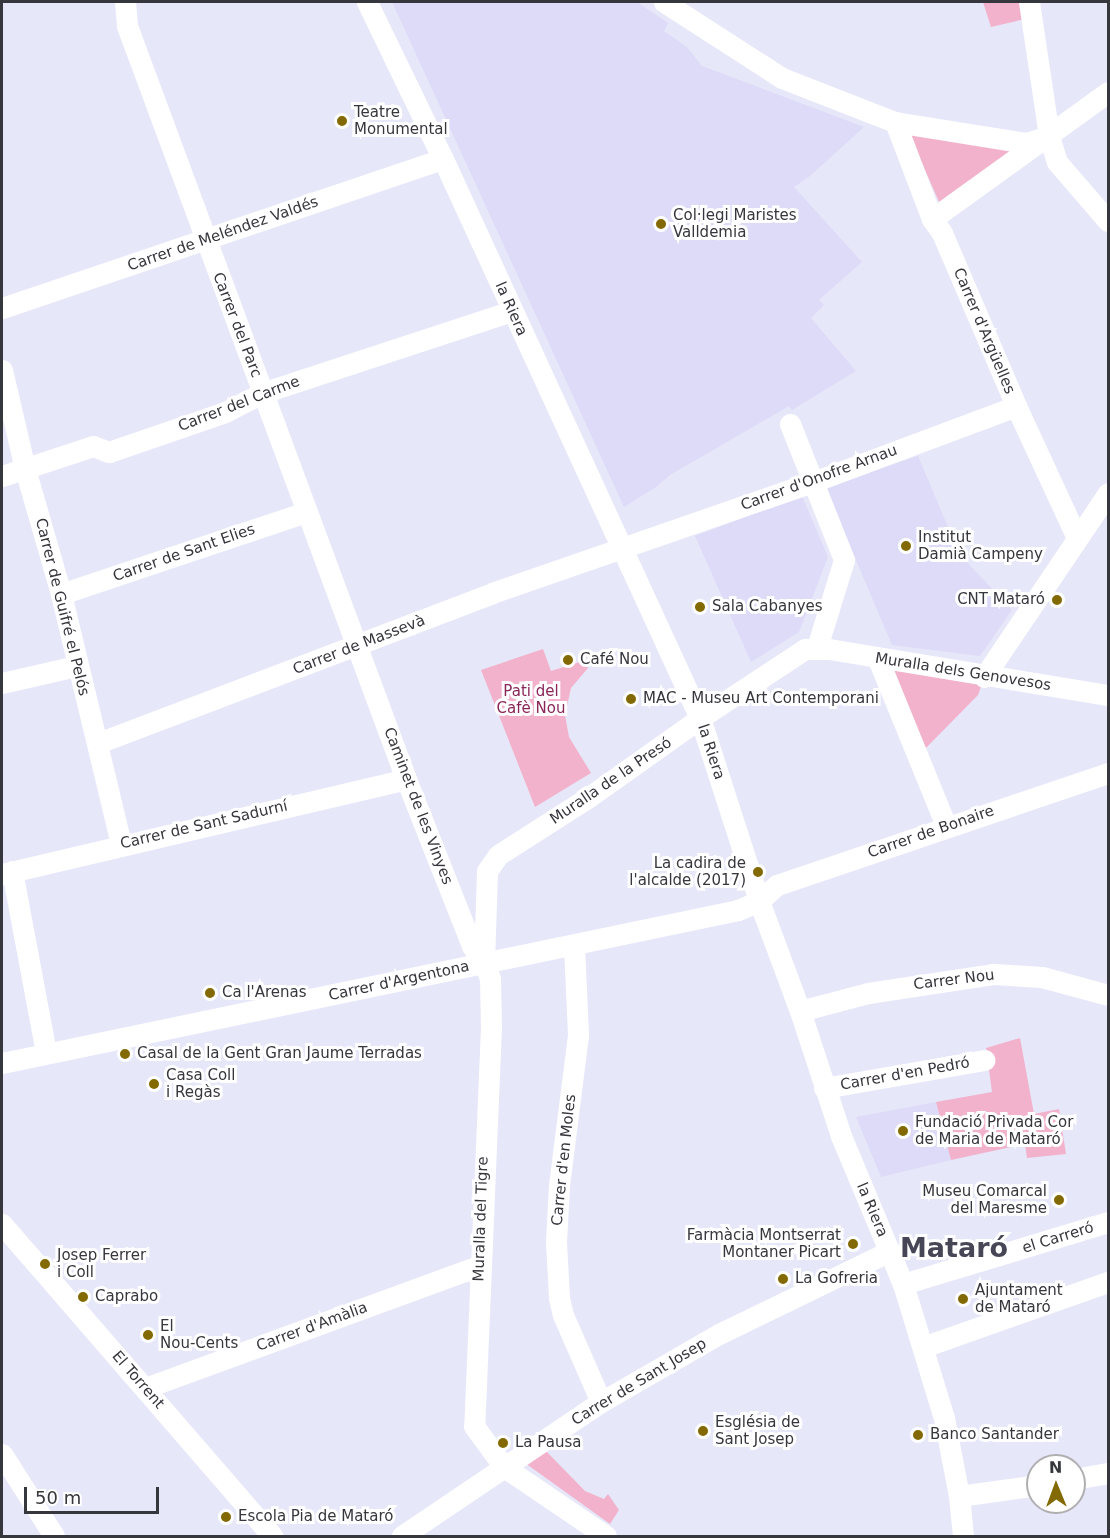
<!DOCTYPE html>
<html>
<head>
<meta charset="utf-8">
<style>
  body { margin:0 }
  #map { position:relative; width:1110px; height:1538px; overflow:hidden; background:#e7e7fa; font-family:"DejaVu Sans",sans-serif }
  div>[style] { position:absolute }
  .built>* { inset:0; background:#dddbf7 }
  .green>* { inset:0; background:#f2b2cb }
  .street>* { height:21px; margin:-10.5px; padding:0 10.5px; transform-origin:10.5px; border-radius:10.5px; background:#fff }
  .dots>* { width:16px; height:16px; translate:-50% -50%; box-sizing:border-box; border:3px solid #fff; border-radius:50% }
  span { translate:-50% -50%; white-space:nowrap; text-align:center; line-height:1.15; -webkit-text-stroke:6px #fff; paint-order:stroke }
  .poi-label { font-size:15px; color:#36363d }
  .left { translate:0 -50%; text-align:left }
  .right { translate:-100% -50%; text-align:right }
  .street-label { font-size:15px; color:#36363d }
  .park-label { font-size:15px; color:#892658 }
  .town-label { font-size:27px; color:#474656; font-weight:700 }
  .frame { position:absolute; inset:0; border:3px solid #36363d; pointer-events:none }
  .north { position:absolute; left:1026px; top:1454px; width:60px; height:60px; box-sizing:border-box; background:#fff; border:2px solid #afafb1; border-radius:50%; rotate:359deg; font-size:16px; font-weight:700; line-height:24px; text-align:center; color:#36363d }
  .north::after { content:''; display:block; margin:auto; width:21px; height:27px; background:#836901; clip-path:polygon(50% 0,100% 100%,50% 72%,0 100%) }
  .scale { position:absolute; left:24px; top:1487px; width:135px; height:27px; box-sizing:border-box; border:3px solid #36363d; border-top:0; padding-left:8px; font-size:18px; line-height:21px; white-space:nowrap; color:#36363d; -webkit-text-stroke:4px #fff; paint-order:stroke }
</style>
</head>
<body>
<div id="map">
  <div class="built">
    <i style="clip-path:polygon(392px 2px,637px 2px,668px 23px,664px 31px,687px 47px,702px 66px,864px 127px,810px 176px,794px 187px,862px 262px,819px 300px,824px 305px,811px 318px,856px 371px,792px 410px,789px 406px,670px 475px,656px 487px,624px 507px)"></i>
    <i style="clip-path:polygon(918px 456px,951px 534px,958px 532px,966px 561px,1012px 610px,980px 656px,892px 645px,825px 487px)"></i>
    <i style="clip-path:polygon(802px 496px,828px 557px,799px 632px,751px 662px,695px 536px)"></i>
    <i style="clip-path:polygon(936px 1102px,951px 1160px,881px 1177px,856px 1117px)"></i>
  </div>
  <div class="green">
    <i style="clip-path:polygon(983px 2px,1022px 2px,1025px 19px,991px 27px)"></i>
    <i style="clip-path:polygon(909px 134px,1015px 148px,940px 204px)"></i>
    <i style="clip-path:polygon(543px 649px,551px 671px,586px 660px,588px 668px,571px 688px,565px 715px,569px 737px,591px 773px,535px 807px,481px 670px)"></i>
    <i style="clip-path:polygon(876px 666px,982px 684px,978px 695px,922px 752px)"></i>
    <i style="clip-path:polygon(1020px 1038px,1034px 1114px,1059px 1109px,1066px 1154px,1027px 1158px,1025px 1144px,951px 1160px,936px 1102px,992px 1092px,986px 1048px)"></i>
    <i style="clip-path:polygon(545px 1450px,585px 1491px,604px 1499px,608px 1494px,619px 1510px,610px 1524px,525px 1463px)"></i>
  </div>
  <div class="street">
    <i style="left:125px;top:2px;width:24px;rotate:85deg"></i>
    <i style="left:127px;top:26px;width:803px;rotate:69.67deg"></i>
    <i style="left:406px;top:779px;width:180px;rotate:68.4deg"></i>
    <i style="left:472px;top:946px;width:21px;rotate:55deg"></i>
    <i style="left:484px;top:963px;width:17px;rotate:69deg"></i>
    <i style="left:490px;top:979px;width:48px;rotate:88.8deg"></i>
    <i style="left:491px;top:1027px;width:399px;rotate:92.4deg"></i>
    <i style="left:474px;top:1426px;width:51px;rotate:53.8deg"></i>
    <i style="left:504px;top:1467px;width:123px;rotate:34.1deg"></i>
    <i style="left:367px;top:2px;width:174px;rotate:64.2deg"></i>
    <i style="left:443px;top:159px;width:615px;rotate:65.31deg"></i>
    <i style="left:700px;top:718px;width:192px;rotate:72.1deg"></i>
    <i style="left:759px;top:901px;width:117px;rotate:69.6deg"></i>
    <i style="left:800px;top:1011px;width:132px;rotate:71.8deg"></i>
    <i style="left:841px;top:1136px;width:160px;rotate:67.3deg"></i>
    <i style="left:903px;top:1284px;width:140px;rotate:73deg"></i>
    <i style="left:944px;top:1418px;width:79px;rotate:79.1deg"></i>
    <i style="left:959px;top:1496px;width:40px;rotate:84.3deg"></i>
    <i style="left:664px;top:2px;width:140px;rotate:32.8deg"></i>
    <i style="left:782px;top:78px;width:121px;rotate:21.3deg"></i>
    <i style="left:895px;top:122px;width:133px;rotate:9.1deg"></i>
    <i style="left:1026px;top:143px;width:24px;rotate:-17deg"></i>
    <i style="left:1029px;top:2px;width:135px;rotate:81.5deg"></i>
    <i style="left:1049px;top:136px;width:27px;rotate:73deg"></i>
    <i style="left:1057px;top:162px;width:78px;rotate:49.2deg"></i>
    <i style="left:895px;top:122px;width:104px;rotate:69.1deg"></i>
    <i style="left:932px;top:219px;width:17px;rotate:54deg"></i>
    <i style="left:942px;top:233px;width:188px;rotate:66.8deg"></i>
    <i style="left:1016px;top:406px;width:145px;rotate:65.2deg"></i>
    <i style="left:932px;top:219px;width:217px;rotate:-35.8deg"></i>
    <i style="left:2px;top:308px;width:465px;rotate:-18.7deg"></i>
    <i style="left:2px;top:370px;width:102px;rotate:76.9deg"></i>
    <i style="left:25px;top:469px;width:130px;rotate:73.9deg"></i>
    <i style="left:61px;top:594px;width:257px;rotate:76.5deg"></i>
    <i style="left:790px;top:424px;width:146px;rotate:68.3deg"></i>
    <i style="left:844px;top:560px;width:91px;rotate:107.2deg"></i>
    <i style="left:2px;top:476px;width:96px;rotate:-18.2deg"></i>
    <i style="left:93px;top:446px;width:17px;rotate:21deg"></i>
    <i style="left:109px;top:452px;width:123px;rotate:-19deg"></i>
    <i style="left:225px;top:412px;width:42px;rotate:-27.2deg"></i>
    <i style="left:262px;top:393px;width:263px;rotate:-18.2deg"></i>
    <i style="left:61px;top:594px;width:258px;rotate:-18.5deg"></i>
    <i style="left:878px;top:659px;width:180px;rotate:67.8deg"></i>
    <i style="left:984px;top:677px;width:222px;rotate:-56deg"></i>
    <i style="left:2px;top:683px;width:76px;rotate:-12.9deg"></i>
    <i style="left:98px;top:743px;width:422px;rotate:-20.8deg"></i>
    <i style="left:492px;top:593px;width:340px;rotate:-19.1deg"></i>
    <i style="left:813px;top:482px;width:217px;rotate:-20.5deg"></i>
    <i style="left:12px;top:871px;width:185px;rotate:79.4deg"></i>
    <i style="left:2px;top:874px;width:415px;rotate:-13.2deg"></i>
    <i style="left:574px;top:946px;width:89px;rotate:87.4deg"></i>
    <i style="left:578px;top:1035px;width:151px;rotate:97.2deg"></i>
    <i style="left:559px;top:1185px;width:57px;rotate:93deg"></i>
    <i style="left:556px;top:1242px;width:56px;rotate:86.9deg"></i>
    <i style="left:559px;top:1298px;width:17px;rotate:77deg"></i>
    <i style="left:563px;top:1315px;width:95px;rotate:66.4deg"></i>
    <i style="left:484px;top:963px;width:92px;rotate:-88.1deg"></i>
    <i style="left:487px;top:871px;width:19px;rotate:-55deg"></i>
    <i style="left:498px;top:855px;width:108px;rotate:-32.5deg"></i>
    <i style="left:589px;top:797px;width:136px;rotate:-35.4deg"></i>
    <i style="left:700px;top:718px;width:126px;rotate:-33.3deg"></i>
    <i style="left:805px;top:649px;width:24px"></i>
    <i style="left:829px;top:649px;width:283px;rotate:9.4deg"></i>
    <i style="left:800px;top:1011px;width:70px;rotate:-14.8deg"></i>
    <i style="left:868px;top:993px;width:126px;rotate:-8.6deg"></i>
    <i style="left:993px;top:974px;width:49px;rotate:3.5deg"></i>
    <i style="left:1042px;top:977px;width:68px;rotate:15.3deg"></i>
    <i style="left:2px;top:1063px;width:752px;rotate:-11.74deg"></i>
    <i style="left:738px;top:910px;width:23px;rotate:-23deg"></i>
    <i style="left:759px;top:901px;width:24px;rotate:-42deg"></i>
    <i style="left:777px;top:885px;width:349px;rotate:-18.7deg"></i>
    <i style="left:824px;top:1088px;width:163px;rotate:-9.9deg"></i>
    <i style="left:2px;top:1224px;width:413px;rotate:49.1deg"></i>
    <i style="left:903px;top:1284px;width:214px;rotate:-16.8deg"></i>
    <i style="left:923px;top:1347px;width:196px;rotate:-19.4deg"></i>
    <i style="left:145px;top:1388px;width:356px;rotate:-20.1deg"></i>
    <i style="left:2px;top:1454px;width:97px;rotate:57.6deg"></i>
    <i style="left:1074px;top:1479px;width:35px;rotate:-10deg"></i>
    <i style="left:959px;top:1496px;width:80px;rotate:-7.9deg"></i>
    <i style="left:402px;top:1536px;width:240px;rotate:-34deg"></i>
    <i style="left:601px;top:1402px;width:136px;rotate:-30deg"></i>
    <i style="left:719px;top:1334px;width:190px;rotate:-25.9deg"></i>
  </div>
  <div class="dots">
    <i style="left:342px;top:121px;background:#836901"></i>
    <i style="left:661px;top:224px;background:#836901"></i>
    <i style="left:906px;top:546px;background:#836901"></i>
    <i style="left:1057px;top:600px;background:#836901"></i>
    <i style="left:700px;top:607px;background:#836901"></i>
    <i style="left:568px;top:660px;background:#836901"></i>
    <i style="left:631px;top:699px;background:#836901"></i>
    <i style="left:758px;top:872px;background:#836901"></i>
    <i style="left:210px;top:993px;background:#836901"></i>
    <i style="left:125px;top:1054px;background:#836901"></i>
    <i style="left:154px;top:1084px;background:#836901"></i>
    <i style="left:903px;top:1131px;background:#836901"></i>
    <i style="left:1059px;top:1200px;background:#836901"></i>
    <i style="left:853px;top:1244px;background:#836901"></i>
    <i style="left:45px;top:1264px;background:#836901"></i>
    <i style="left:783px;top:1279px;background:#836901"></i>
    <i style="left:83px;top:1297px;background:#836901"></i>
    <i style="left:963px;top:1299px;background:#836901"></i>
    <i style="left:148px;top:1335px;background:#836901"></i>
    <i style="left:703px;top:1431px;background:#836901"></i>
    <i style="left:918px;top:1435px;background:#836901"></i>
    <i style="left:503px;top:1443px;background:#836901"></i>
    <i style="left:226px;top:1517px;background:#836901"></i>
  </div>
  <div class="poi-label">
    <span class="left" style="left:354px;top:121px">Teatre<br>Monumental</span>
    <span class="left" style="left:673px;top:224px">Col·legi Maristes<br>Valldemia</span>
    <span class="left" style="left:918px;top:546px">Institut<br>Damià Campeny</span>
    <span class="right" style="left:1045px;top:600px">CNT Mataró</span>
    <span class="left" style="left:712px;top:607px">Sala Cabanyes</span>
    <span class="left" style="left:580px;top:660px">Café Nou</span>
    <span class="left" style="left:643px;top:699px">MAC - Museu Art Contemporani</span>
    <span class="right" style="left:746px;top:872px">La cadira de<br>l'alcalde (2017)</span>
    <span class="left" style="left:222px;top:993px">Ca l'Arenas</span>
    <span class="left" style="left:137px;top:1054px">Casal de la Gent Gran Jaume Terradas</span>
    <span class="left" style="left:166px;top:1084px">Casa Coll<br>i Regàs</span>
    <span class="left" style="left:915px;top:1131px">Fundació Privada Cor<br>de Maria de Mataró</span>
    <span class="right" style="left:1047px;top:1200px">Museu Comarcal<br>del Maresme</span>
    <span class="right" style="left:841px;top:1244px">Farmàcia Montserrat<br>Montaner Picart</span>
    <span class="left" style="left:57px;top:1264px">Josep Ferrer<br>i Coll</span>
    <span class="left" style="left:795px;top:1279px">La Gofreria</span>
    <span class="left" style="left:975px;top:1299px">Ajuntament<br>de Mataró</span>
    <span class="left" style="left:95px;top:1297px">Caprabo</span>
    <span class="left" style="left:160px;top:1335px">El<br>Nou-Cents</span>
    <span class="left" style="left:715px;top:1431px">Església de<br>Sant Josep</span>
    <span class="left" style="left:930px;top:1435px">Banco Santander</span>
    <span class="left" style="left:515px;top:1443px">La Pausa</span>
    <span class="left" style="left:238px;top:1517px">Escola Pia de Mataró</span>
  </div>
  <div class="street-label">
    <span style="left:223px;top:234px;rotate:-19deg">Carrer de Meléndez Valdés</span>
    <span style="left:511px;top:309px;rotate:66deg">la Riera</span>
    <span style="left:237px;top:325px;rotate:69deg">Carrer del Parc</span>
    <span style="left:984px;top:331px;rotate:67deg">Carrer d'Argüelles</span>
    <span style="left:239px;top:404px;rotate:-21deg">Carrer del Carme</span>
    <span style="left:819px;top:478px;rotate:-20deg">Carrer d'Onofre Arnau</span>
    <span style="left:184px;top:553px;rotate:-19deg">Carrer de Sant Elies</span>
    <span style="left:62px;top:607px;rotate:76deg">Carrer de Guifré el Pelós</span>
    <span style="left:359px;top:645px;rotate:-21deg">Carrer de Massevà</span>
    <span style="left:963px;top:672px;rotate:9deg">Muralla dels Genovesos</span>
    <span style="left:711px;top:752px;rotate:72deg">la Riera</span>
    <span style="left:611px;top:781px;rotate:-34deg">Muralla de la Presó</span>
    <span style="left:418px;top:806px;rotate:69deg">Caminet de les Vinyes</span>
    <span style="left:204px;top:825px;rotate:-13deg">Carrer de Sant Sadurní</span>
    <span style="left:931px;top:832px;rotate:-19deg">Carrer de Bonaire</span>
    <span style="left:954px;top:980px;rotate:-7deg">Carrer Nou</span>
    <span style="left:399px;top:981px;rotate:-12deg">Carrer d'Argentona</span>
    <span style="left:905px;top:1074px;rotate:-10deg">Carrer d'en Pedró</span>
    <span style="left:564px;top:1160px;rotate:-84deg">Carrer d'en Moles</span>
    <span style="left:872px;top:1210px;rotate:67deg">la Riera</span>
    <span style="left:481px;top:1219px;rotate:-88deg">Muralla del Tigre</span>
    <span style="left:1058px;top:1238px;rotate:-17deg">el Carreró</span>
    <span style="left:312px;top:1327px;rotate:-20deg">Carrer d'Amàlia</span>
    <span style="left:138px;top:1380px;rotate:49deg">El Torrent</span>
    <span style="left:639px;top:1382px;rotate:-31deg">Carrer de Sant Josep</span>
  </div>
  <div class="park-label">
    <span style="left:531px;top:700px">Pati del<br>Cafè Nou</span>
  </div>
  <div class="town-label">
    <span style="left:954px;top:1248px">Mataró</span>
  </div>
  <div class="frame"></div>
  <div class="north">N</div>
  <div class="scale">50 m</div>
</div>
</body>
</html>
